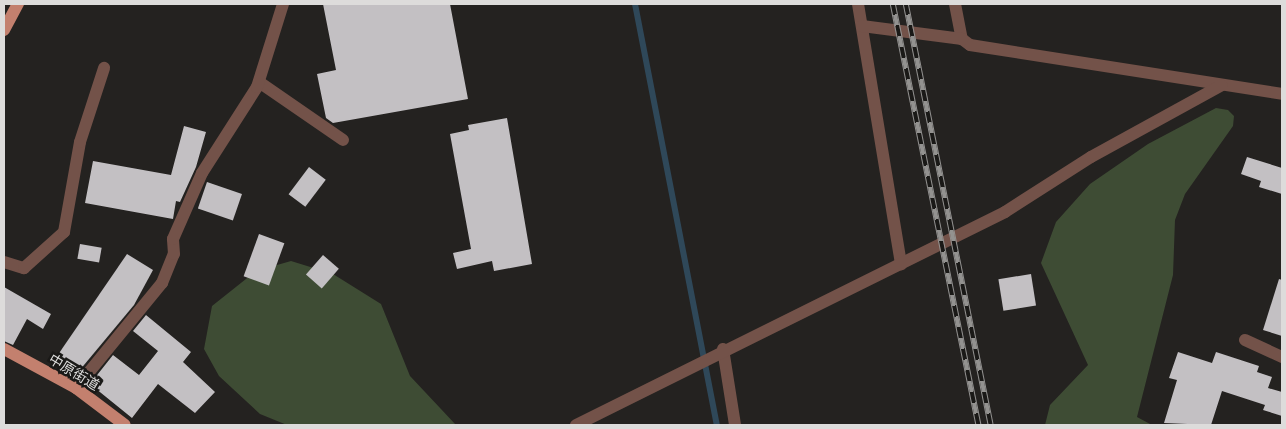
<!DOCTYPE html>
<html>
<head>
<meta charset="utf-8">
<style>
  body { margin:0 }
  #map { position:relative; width:1286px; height:429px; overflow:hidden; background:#242220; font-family:"PT Sans Narrow","Noto Sans JP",sans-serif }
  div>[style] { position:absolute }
  .forest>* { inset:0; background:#3e4c34 }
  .stream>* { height:6px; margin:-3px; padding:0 3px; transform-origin:3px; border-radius:3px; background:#2f4859 }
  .building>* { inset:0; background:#c3c0c3; transform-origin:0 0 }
  .minor>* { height:12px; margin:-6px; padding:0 6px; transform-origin:6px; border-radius:6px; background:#735249 }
  .major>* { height:12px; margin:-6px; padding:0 6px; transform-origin:6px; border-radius:6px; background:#c3806e }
  .rail>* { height:5.5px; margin-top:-2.75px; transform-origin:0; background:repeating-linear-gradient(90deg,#1a1917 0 11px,#939290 0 22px); box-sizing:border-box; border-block:1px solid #939290 }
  span { translate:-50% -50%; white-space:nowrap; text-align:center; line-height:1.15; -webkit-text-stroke:5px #1a1917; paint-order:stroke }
  .street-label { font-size:14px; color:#dddcdb }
  .frame { position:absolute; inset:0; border:5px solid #dddcdb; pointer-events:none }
</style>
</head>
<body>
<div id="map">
  <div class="forest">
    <i style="clip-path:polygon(1216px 108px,1228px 110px,1234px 116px,1233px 126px,1185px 194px,1175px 220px,1173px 275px,1137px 417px,1152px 425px,1045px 425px,1050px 405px,1088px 365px,1041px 263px,1056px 222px,1090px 184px,1148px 144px)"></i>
    <i style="clip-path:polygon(291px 261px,333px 274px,381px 304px,410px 376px,456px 425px,287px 425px,260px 414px,219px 376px,204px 349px,212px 306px,256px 271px)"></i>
  </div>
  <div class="stream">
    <i style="left:635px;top:4px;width:429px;rotate:79deg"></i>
  </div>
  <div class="building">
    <i style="clip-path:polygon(323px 4px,450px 4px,468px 99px,333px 123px,326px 118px,317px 74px,336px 70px)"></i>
    <i style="clip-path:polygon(507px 118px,532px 264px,494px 271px,492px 261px,457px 269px,453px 253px,471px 249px,450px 134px,469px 130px,468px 125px)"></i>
    <i style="clip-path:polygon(184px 126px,206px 132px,196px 167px,180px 202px,176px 201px,173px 219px,85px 203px,93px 161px,171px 175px)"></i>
    <i style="clip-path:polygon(1247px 157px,1282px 168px,1282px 194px,1259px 187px,1261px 181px,1241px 174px)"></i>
    <i style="left:309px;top:167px;width:21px;height:34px;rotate:37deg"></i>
    <i style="left:207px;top:182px;width:37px;height:28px;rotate:19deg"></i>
    <i style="left:259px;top:234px;width:27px;height:45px;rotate:20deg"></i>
    <i style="left:80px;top:244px;width:22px;height:15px;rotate:10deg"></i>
    <i style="clip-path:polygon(127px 254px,153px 270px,134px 305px,74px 377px,53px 362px)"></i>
    <i style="left:323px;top:255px;width:21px;height:26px;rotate:41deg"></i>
    <i style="left:1031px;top:274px;width:32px;height:33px;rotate:81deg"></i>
    <i style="clip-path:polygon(1279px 279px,1282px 280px,1282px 336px,1263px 330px)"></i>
    <i style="clip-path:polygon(4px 287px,51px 314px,43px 329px,27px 319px,13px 345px,4px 341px)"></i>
    <i style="clip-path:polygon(146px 315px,191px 352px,183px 362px,215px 392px,195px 413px,158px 384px,132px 418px,90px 384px,113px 355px,139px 375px,158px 351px,133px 331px)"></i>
    <i style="clip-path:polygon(1178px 352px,1212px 363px,1216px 352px,1259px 366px,1257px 372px,1272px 377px,1268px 388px,1282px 392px,1282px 416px,1263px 410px,1265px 405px,1222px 391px,1211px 425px,1164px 423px,1177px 380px,1169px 378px)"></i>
  </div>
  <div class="minor">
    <i style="left:858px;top:4px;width:264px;rotate:80.6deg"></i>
    <i style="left:955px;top:4px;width:36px;rotate:79deg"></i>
    <i style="left:962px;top:39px;width:10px;rotate:37deg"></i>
    <i style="left:970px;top:45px;width:316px;rotate:8.9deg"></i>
    <i style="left:862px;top:26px;width:101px;rotate:7.4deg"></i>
    <i style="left:259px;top:82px;width:102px;rotate:34.6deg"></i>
    <i style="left:4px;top:262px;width:21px;rotate:17deg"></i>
    <i style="left:24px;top:268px;width:54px;rotate:-42deg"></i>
    <i style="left:64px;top:232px;width:91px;rotate:-79.9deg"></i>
    <i style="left:80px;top:142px;width:78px;rotate:-72deg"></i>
    <i style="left:1245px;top:340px;width:41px;rotate:24.7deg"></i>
    <i style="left:723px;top:349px;width:77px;rotate:81deg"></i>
    <i style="left:76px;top:388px;width:136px;rotate:-50.7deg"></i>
    <i style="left:162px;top:283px;width:31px;rotate:-68deg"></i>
    <i style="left:174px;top:254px;width:15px;rotate:-94deg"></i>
    <i style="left:173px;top:239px;width:72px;rotate:-66.3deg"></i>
    <i style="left:202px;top:173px;width:102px;rotate:-57.4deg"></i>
    <i style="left:257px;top:87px;width:87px;rotate:-72.6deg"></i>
    <i style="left:576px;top:425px;width:479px;rotate:-26.4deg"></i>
    <i style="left:1005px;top:212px;width:102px;rotate:-32.6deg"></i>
    <i style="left:1091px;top:157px;width:149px;rotate:-28.8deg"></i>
  </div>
  <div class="major">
    <i style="left:4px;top:30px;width:30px;rotate:-62deg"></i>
    <i style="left:4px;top:349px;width:82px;rotate:28.4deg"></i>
    <i style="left:76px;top:388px;width:61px;rotate:37.1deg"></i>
  </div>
  <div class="rail">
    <i style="left:893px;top:4px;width:430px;rotate:78.5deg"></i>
    <i style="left:906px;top:4px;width:429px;rotate:78.6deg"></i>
  </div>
  <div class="street-label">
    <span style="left:74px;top:372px;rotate:31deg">中原街道</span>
  </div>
  <div class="frame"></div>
</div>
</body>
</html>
